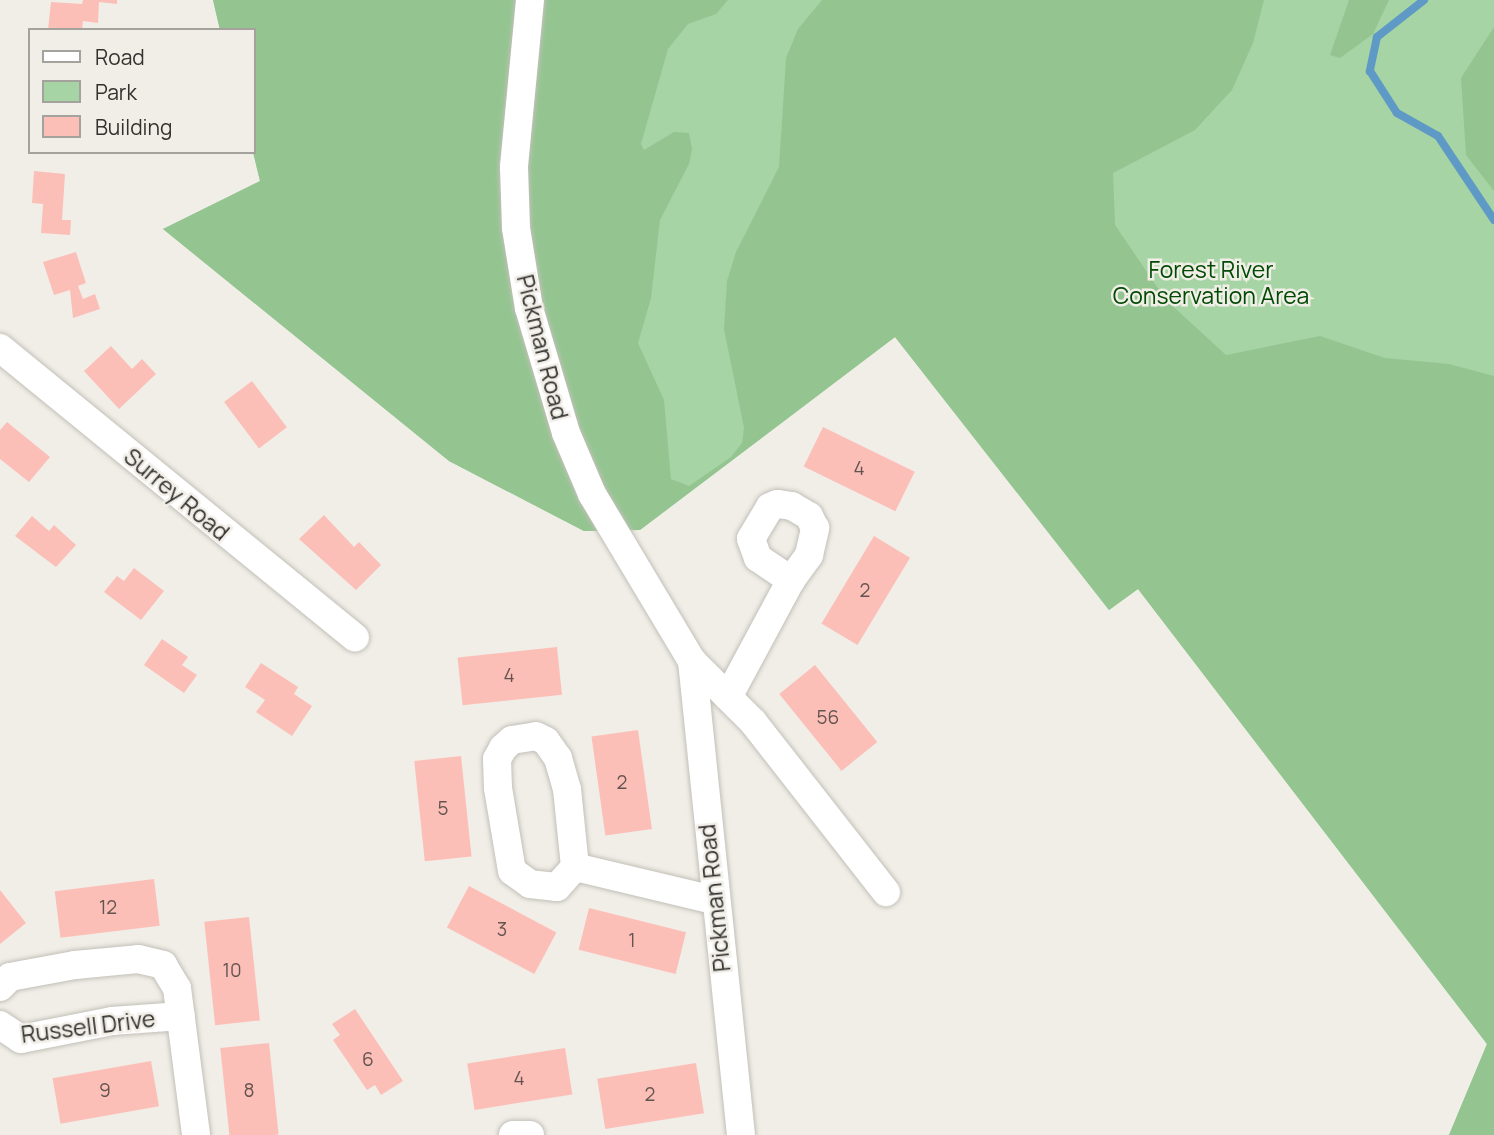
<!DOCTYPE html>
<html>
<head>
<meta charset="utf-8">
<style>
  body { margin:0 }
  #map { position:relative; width:1494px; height:1135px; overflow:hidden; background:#f0eee7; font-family:Manrope,sans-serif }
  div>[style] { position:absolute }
  .green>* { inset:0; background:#a6d4a4 }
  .forest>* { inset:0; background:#94c591 }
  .stream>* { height:8px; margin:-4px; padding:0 4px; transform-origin:4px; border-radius:4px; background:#5e9ac5 }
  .building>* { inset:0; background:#fcbfb8; transform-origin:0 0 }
  .roads { filter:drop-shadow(0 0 2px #c2c0b8) drop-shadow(0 0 2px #c2c0b8) }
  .minor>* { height:28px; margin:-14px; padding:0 14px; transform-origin:14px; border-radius:14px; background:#fff }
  span { translate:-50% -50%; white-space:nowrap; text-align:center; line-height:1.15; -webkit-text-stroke:5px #f0eee7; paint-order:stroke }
  .number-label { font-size:19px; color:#645450 }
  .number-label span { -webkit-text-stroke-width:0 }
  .park-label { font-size:23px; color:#004a03 }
  .street-label { font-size:23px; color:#32312e }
  .legend { position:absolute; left:28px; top:28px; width:228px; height:126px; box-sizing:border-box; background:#f0eee7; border:2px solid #a4a29d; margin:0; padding:9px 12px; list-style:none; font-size:21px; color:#32312e }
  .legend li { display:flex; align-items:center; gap:14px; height:35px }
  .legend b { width:35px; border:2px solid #a4a29d }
</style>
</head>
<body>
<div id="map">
  <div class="green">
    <i style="clip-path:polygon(213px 0,1494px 0,1494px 1135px,1449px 1135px,1487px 1044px,1138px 589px,1109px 610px,895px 337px,640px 530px,584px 531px,449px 461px,163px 229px,260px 181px,253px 152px,254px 30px,220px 30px)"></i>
  </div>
  <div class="forest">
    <i style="clip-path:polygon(213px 0,728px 0,716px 14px,688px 24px,668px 49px,641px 144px,644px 150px,674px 132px,689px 133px,692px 149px,689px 164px,660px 220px,651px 298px,638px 343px,664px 400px,671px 479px,689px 486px,731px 457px,742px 443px,744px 428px,724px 329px,727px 281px,736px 252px,779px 167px,786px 58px,798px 29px,822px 0,1264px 0,1253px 43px,1232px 90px,1195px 130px,1113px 173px,1115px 225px,1166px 300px,1226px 355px,1320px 336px,1385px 358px,1449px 364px,1494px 376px,1494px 1135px,1449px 1135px,1487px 1044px,1138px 589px,1109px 610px,895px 337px,640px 530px,584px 531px,449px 461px,163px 229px,260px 181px,253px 152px,254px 30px,220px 30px)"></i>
    <i style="clip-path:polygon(1349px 0,1389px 0,1373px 34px,1340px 58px,1330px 55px)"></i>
    <i style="clip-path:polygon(1494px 27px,1494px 191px,1466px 155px,1461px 78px)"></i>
  </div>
  <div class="stream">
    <i style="left:1424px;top:0;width:60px;rotate:141.8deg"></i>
    <i style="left:1377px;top:37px;width:35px;rotate:102deg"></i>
    <i style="left:1370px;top:71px;width:50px;rotate:57.3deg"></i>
    <i style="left:1397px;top:113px;width:47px;rotate:29.3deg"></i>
    <i style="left:1438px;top:136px;width:101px;rotate:56.3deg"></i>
  </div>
  <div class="building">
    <i style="clip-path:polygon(83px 0,117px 0,117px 4px,99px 2px,98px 23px,83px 21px,82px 30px,48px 30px,51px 2px,82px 4px)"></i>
    <i style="clip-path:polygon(34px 171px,65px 174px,62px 220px,71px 220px,70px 235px,41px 233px,43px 204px,32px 203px)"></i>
    <i style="clip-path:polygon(76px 252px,86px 283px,78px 286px,83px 299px,95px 294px,100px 309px,73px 318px,70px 290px,54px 295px,43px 262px)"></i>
    <i style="clip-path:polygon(111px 346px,132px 369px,142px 359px,156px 374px,119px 409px,84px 371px)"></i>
    <i style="left:252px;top:381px;width:58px;height:35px;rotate:53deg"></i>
    <i style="clip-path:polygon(7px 422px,50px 457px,29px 482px,0 459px,0 430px)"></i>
    <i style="left:823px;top:427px;width:102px;height:44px;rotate:26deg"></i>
    <i style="clip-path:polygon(324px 515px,354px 547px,359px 542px,381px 565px,356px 590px,299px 539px)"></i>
    <i style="clip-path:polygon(32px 516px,49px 531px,54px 525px,76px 545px,56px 567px,15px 536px)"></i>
    <i style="left:874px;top:536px;width:42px;height:102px;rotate:31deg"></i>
    <i style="clip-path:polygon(134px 568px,164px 591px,141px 620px,104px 592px,117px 576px,124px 581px)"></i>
    <i style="clip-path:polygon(162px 639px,188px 657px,182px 665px,197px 675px,184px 693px,144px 665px)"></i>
    <i style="left:557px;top:647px;width:48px;height:100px;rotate:84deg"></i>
    <i style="clip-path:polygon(261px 663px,298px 687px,294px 694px,312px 706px,292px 736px,256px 712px,265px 700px,245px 687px)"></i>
    <i style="left:815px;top:665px;width:99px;height:46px;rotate:51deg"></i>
    <i style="left:638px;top:730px;width:100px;height:47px;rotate:82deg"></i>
    <i style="left:461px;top:756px;width:101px;height:47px;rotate:84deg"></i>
    <i style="left:154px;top:879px;width:47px;height:100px;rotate:83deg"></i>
    <i style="left:469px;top:886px;width:99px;height:47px;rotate:28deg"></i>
    <i style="clip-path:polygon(0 890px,26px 923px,0 944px)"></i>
    <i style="left:589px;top:908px;width:100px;height:43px;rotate:14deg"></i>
    <i style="left:249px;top:917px;width:104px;height:45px;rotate:84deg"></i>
    <i style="clip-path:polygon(355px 1009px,403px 1081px,381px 1095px,375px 1085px,367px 1090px,333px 1040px,340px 1035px,332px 1024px)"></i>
    <i style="left:269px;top:1043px;width:92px;height:49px;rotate:84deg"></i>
    <i style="left:565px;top:1048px;width:47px;height:99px;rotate:81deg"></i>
    <i style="left:151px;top:1061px;width:46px;height:100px;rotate:80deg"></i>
    <i style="left:696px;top:1063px;width:51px;height:100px;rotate:81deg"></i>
  </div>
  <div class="roads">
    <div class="minor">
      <i style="left:530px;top:0;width:168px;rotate:95.5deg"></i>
      <i style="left:514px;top:167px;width:61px;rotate:88.1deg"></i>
      <i style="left:516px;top:228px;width:81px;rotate:80.8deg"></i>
      <i style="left:529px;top:308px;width:130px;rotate:73.5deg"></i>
      <i style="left:566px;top:433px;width:66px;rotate:66.9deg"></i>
      <i style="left:592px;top:494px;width:195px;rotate:59.1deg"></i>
      <i style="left:692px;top:661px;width:86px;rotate:45deg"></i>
      <i style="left:753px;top:722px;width:216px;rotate:52deg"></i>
      <i style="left:0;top:348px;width:458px;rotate:39.2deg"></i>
      <i style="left:692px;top:661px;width:477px;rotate:84.1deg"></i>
      <i style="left:728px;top:697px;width:133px;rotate:-61.7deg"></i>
      <i style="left:791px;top:580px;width:31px;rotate:-54deg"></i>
      <i style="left:809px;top:555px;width:28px;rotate:-77deg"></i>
      <i style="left:815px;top:528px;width:13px;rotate:-117deg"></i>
      <i style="left:809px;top:516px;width:20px;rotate:-150deg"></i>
      <i style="left:792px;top:506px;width:15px;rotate:-172deg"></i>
      <i style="left:777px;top:504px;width:8px;rotate:157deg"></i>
      <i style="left:770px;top:507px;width:37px;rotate:121deg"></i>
      <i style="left:751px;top:539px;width:20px;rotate:70deg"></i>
      <i style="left:758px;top:558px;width:40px;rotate:34deg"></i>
      <i style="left:536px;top:736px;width:11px;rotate:27deg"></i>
      <i style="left:546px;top:741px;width:21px;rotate:55deg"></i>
      <i style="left:558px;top:758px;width:32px;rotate:74deg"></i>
      <i style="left:567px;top:789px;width:78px;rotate:84.1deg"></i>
      <i style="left:575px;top:867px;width:27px;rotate:132deg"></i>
      <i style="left:557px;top:887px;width:27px;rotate:-174deg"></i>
      <i style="left:530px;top:884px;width:22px;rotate:-144deg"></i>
      <i style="left:512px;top:871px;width:84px;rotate:-99.6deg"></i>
      <i style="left:498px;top:788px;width:29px;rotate:-92deg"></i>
      <i style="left:497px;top:759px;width:13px;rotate:-61deg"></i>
      <i style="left:503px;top:748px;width:12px;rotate:-42deg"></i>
      <i style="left:512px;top:740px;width:24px;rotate:-9deg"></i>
      <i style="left:575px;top:867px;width:143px;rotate:13.4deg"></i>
      <i style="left:0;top:987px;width:14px;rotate:-45deg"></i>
      <i style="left:10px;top:977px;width:66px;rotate:-10.5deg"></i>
      <i style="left:75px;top:965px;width:63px;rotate:-5.4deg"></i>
      <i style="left:138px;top:959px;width:26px;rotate:13deg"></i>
      <i style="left:163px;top:965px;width:27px;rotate:59deg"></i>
      <i style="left:177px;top:988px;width:148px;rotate:82.6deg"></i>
      <i style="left:0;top:1025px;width:25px;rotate:34deg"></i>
      <i style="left:21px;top:1039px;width:93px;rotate:-11.2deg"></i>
      <i style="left:112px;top:1021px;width:69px;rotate:-4.1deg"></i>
      <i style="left:513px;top:1135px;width:17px"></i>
    </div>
  </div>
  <div class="number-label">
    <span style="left:859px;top:469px">4</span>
    <span style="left:865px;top:591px">2</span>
    <span style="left:509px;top:676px">4</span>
    <span style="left:828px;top:718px">56</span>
    <span style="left:622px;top:783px">2</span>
    <span style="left:443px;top:809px">5</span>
    <span style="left:108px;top:908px">12</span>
    <span style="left:502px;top:930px">3</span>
    <span style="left:632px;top:941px">1</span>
    <span style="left:232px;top:971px">10</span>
    <span style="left:368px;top:1060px">6</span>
    <span style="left:519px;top:1079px">4</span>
    <span style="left:105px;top:1091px">9</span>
    <span style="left:249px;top:1091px">8</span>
    <span style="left:650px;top:1095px">2</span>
  </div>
  <div class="park-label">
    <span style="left:1211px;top:282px">Forest River<br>Conservation Area</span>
  </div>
  <div class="street-label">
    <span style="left:543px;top:347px;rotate:76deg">Pickman Road</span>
    <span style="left:177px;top:494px;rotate:40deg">Surrey Road</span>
    <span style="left:714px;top:898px;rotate:-96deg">Pickman Road</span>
    <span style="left:88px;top:1026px;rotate:-7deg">Russell Drive</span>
  </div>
  <ul class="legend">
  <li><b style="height:9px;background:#fff"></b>Road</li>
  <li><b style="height:19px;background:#a6d4a4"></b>Park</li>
  <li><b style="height:19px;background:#fcbfb8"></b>Building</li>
  </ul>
</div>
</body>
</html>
